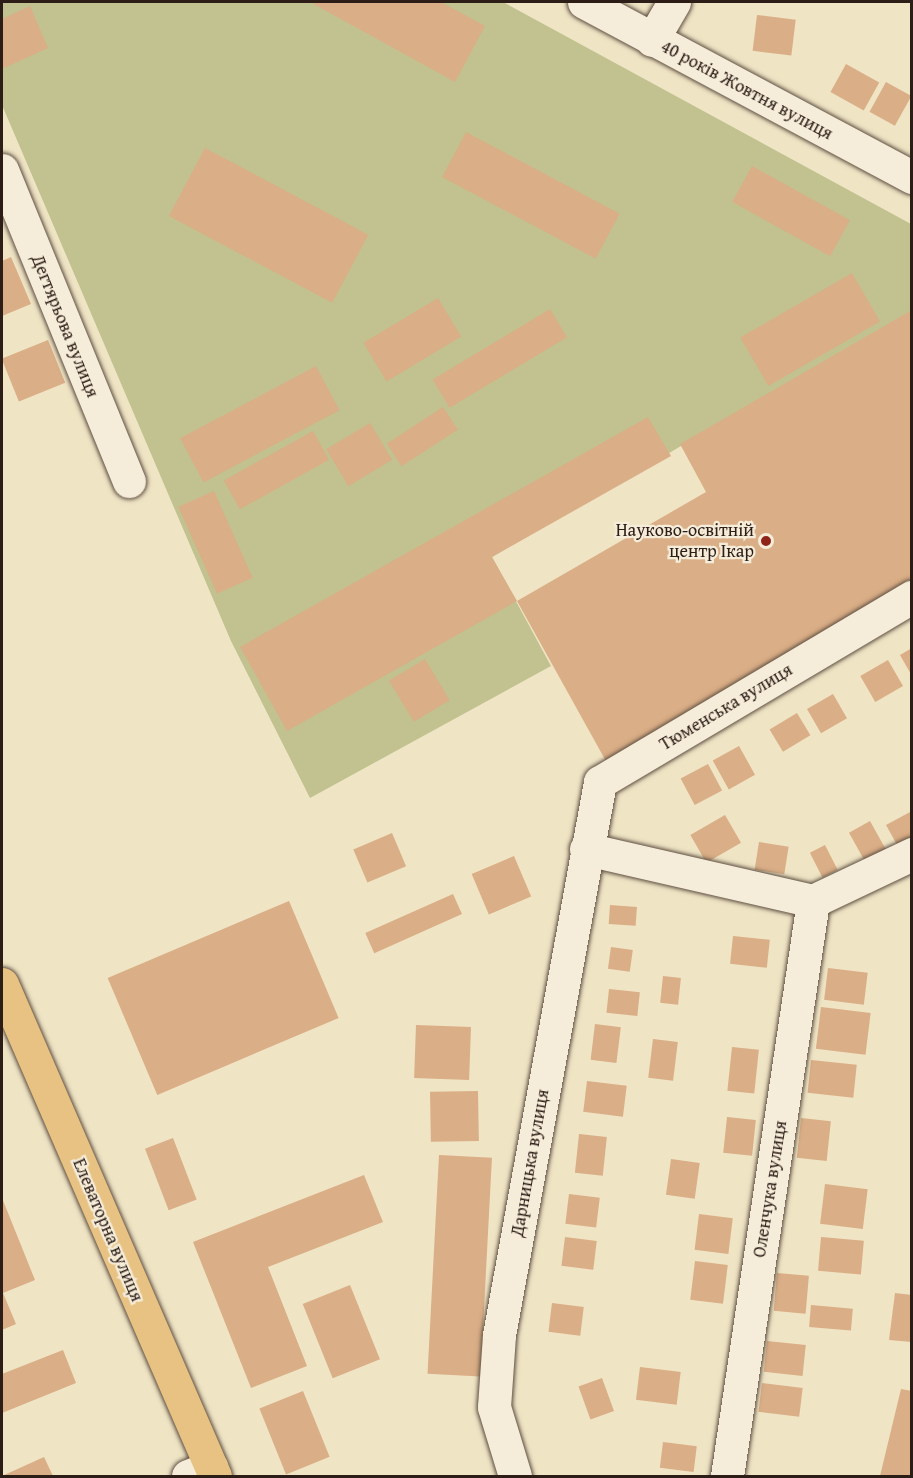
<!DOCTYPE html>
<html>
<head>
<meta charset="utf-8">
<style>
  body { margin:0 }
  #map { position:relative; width:913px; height:1478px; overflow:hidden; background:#efe4c4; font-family:"Gentium Book Plus",serif }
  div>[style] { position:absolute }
  .green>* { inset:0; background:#c1c28f }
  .building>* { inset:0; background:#daae86; transform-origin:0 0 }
  .roads { filter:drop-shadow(0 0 2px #5e4f42) drop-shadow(0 0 2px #5e4f42) }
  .minor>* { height:33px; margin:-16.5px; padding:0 16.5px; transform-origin:16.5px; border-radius:16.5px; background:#f5edd9 }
  .major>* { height:33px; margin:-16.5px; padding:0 16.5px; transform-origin:16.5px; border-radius:16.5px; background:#e8c282 }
  .dots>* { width:16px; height:16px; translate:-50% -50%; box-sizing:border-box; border:3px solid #f5edd9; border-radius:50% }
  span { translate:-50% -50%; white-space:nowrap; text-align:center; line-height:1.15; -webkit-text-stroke:4.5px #f5edd9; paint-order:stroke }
  .street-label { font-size:18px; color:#2d1d17 }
  .poi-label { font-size:18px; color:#2d1d17 }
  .right { translate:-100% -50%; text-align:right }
  .frame { position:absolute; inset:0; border:3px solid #2d1d17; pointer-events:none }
</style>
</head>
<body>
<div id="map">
  <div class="green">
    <i style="clip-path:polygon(2px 2px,503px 2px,911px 224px,911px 311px,492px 557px,551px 666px,310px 798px,231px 641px,2px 105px)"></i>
  </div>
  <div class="building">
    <i style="clip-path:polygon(310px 2px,441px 2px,485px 26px,455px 82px)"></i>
    <i style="clip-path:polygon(30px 6px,48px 48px,2px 69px,2px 19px)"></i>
    <i style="left:757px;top:15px;width:39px;height:36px;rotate:7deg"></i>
    <i style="left:846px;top:64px;width:38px;height:32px;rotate:29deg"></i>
    <i style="left:886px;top:82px;width:29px;height:34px;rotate:29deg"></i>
    <i style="left:466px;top:132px;width:174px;height:51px;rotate:28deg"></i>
    <i style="left:205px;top:148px;width:185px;height:77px;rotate:28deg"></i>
    <i style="left:752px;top:166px;width:112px;height:41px;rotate:29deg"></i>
    <i style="clip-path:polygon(11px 257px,31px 304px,2px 316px,2px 261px)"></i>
    <i style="left:852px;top:273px;width:56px;height:129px;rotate:60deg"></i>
    <i style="left:438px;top:298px;width:45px;height:87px;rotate:59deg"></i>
    <i style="left:550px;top:309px;width:33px;height:137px;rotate:59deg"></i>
    <i style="clip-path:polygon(912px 310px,912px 590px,612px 772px,517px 601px,706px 492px,680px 444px)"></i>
    <i style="left:48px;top:340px;width:46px;height:50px;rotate:68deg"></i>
    <i style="left:316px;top:366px;width:50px;height:154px;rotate:62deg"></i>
    <i style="left:443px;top:407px;width:27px;height:67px;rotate:57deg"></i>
    <i style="clip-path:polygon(648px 417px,671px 456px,492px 557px,517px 601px,287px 731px,240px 647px)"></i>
    <i style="left:370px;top:423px;width:43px;height:51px;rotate:59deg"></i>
    <i style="left:313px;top:431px;width:33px;height:102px;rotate:61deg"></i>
    <i style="left:214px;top:491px;width:95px;height:39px;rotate:66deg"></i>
    <i style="clip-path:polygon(912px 648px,912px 676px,900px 655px)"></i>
    <i style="left:425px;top:659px;width:48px;height:42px;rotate:59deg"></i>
    <i style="left:888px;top:660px;width:30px;height:32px;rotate:60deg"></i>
    <i style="left:833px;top:694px;width:28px;height:30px;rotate:60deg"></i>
    <i style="left:797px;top:713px;width:26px;height:32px;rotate:59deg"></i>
    <i style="left:739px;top:746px;width:33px;height:30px;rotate:61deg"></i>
    <i style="left:708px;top:764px;width:30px;height:31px;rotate:62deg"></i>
    <i style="clip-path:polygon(912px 811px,912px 846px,901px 852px,886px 825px)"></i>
    <i style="left:725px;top:815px;width:32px;height:40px;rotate:60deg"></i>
    <i style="left:870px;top:821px;width:37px;height:24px;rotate:61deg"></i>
    <i style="left:392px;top:833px;width:36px;height:42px;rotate:67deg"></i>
    <i style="left:759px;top:842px;width:30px;height:28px;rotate:9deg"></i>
    <i style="left:825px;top:845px;width:28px;height:17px;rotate:63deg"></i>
    <i style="left:514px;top:856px;width:44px;height:46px;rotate:67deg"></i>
    <i style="left:453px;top:894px;width:22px;height:96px;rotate:66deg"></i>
    <i style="left:289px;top:901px;width:127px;height:197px;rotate:67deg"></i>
    <i style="left:610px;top:905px;width:27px;height:19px;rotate:4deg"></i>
    <i style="left:733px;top:936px;width:37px;height:28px;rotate:6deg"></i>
    <i style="left:611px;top:947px;width:22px;height:22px;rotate:8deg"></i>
    <i style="left:828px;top:968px;width:40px;height:32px;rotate:7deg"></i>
    <i style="left:663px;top:976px;width:18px;height:27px;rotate:6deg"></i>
    <i style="left:609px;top:989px;width:31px;height:24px;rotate:6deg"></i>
    <i style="left:821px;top:1007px;width:50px;height:42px;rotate:7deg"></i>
    <i style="left:595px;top:1024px;width:26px;height:36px;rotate:7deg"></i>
    <i style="left:416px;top:1025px;width:55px;height:53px;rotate:2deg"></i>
    <i style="left:653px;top:1039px;width:25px;height:39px;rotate:7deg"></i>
    <i style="left:732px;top:1047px;width:27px;height:44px;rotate:6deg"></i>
    <i style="left:811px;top:1060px;width:46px;height:33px;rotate:6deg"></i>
    <i style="left:587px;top:1081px;width:40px;height:31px;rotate:7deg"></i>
    <i style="left:478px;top:1091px;width:50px;height:48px;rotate:89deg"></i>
    <i style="left:727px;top:1117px;width:29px;height:36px;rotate:6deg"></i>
    <i style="left:801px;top:1118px;width:30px;height:40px;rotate:6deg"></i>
    <i style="left:579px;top:1134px;width:28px;height:39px;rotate:6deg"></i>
    <i style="left:173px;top:1138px;width:66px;height:30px;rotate:69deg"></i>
    <i style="left:439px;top:1155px;width:53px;height:219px;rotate:3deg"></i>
    <i style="left:671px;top:1159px;width:29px;height:36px;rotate:8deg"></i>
    <i style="clip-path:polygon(364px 1175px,383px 1222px,268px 1267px,307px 1366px,251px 1388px,193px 1242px)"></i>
    <i style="left:825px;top:1184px;width:43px;height:40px;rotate:7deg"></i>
    <i style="left:569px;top:1194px;width:31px;height:30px;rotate:7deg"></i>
    <i style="clip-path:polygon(2px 1198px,35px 1280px,3px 1293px,16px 1324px,2px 1330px)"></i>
    <i style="left:699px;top:1214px;width:34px;height:36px;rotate:7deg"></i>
    <i style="left:565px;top:1237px;width:32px;height:29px;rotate:7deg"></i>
    <i style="left:821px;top:1237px;width:43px;height:34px;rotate:5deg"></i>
    <i style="left:695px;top:1261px;width:33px;height:39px;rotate:7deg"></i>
    <i style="left:777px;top:1273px;width:32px;height:38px;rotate:5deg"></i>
    <i style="left:350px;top:1285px;width:80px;height:51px;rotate:68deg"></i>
    <i style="clip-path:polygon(895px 1293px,912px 1295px,912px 1342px,889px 1340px)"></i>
    <i style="left:552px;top:1303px;width:32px;height:29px;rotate:7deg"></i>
    <i style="left:811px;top:1305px;width:42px;height:22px;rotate:5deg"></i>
    <i style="left:767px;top:1341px;width:39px;height:31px;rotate:6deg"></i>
    <i style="clip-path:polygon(63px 1350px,76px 1383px,2px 1413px,2px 1374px)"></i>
    <i style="left:640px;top:1367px;width:41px;height:33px;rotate:7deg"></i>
    <i style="left:602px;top:1378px;width:35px;height:25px;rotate:70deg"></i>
    <i style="left:762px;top:1383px;width:41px;height:29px;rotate:7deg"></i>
    <i style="clip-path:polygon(901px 1389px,912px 1391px,912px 1476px,880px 1476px)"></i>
    <i style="left:303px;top:1391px;width:71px;height:47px;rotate:68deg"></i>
    <i style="left:663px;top:1442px;width:34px;height:26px;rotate:7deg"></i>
    <i style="clip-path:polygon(44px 1457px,53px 1476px,2px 1476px)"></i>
  </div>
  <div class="roads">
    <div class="minor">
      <i style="left:584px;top:2px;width:372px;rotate:28.1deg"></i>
      <i style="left:652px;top:40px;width:44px;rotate:-59.9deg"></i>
      <i style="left:2px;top:170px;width:336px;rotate:67.8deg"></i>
      <i style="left:586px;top:849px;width:233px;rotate:12.9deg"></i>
      <i style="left:813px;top:901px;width:110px;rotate:-25.4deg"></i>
      <i style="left:188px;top:1476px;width:25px;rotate:-21deg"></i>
      <i style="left:515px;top:1476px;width:72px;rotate:-106.9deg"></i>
      <i style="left:494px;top:1407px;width:72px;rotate:-86deg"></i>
      <i style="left:499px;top:1335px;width:562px;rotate:-79.65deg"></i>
      <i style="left:600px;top:782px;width:363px;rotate:-30.7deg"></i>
      <i style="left:727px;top:1476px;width:581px;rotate:-81.49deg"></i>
    </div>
    <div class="major">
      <i style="left:2px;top:984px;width:536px;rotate:66.59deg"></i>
    </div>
  </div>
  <div class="dots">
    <i style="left:766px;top:541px;background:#8f2418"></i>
  </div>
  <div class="street-label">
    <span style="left:747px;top:90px;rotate:28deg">40 років Жовтня вулиця</span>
    <span style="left:65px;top:326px;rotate:68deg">Дегтярьова вулиця</span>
    <span style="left:726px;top:707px;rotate:-31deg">Тюменська вулиця</span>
    <span style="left:530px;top:1163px;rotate:-80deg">Дарницька вулиця</span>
    <span style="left:770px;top:1189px;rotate:-81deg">Оленчука вулиця</span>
    <span style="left:108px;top:1230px;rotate:67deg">Елеваторна вулиця</span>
  </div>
  <div class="poi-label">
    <span class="right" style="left:754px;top:541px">Науково-освітній<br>центр Ікар</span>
  </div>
  <div class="frame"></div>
</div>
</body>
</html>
